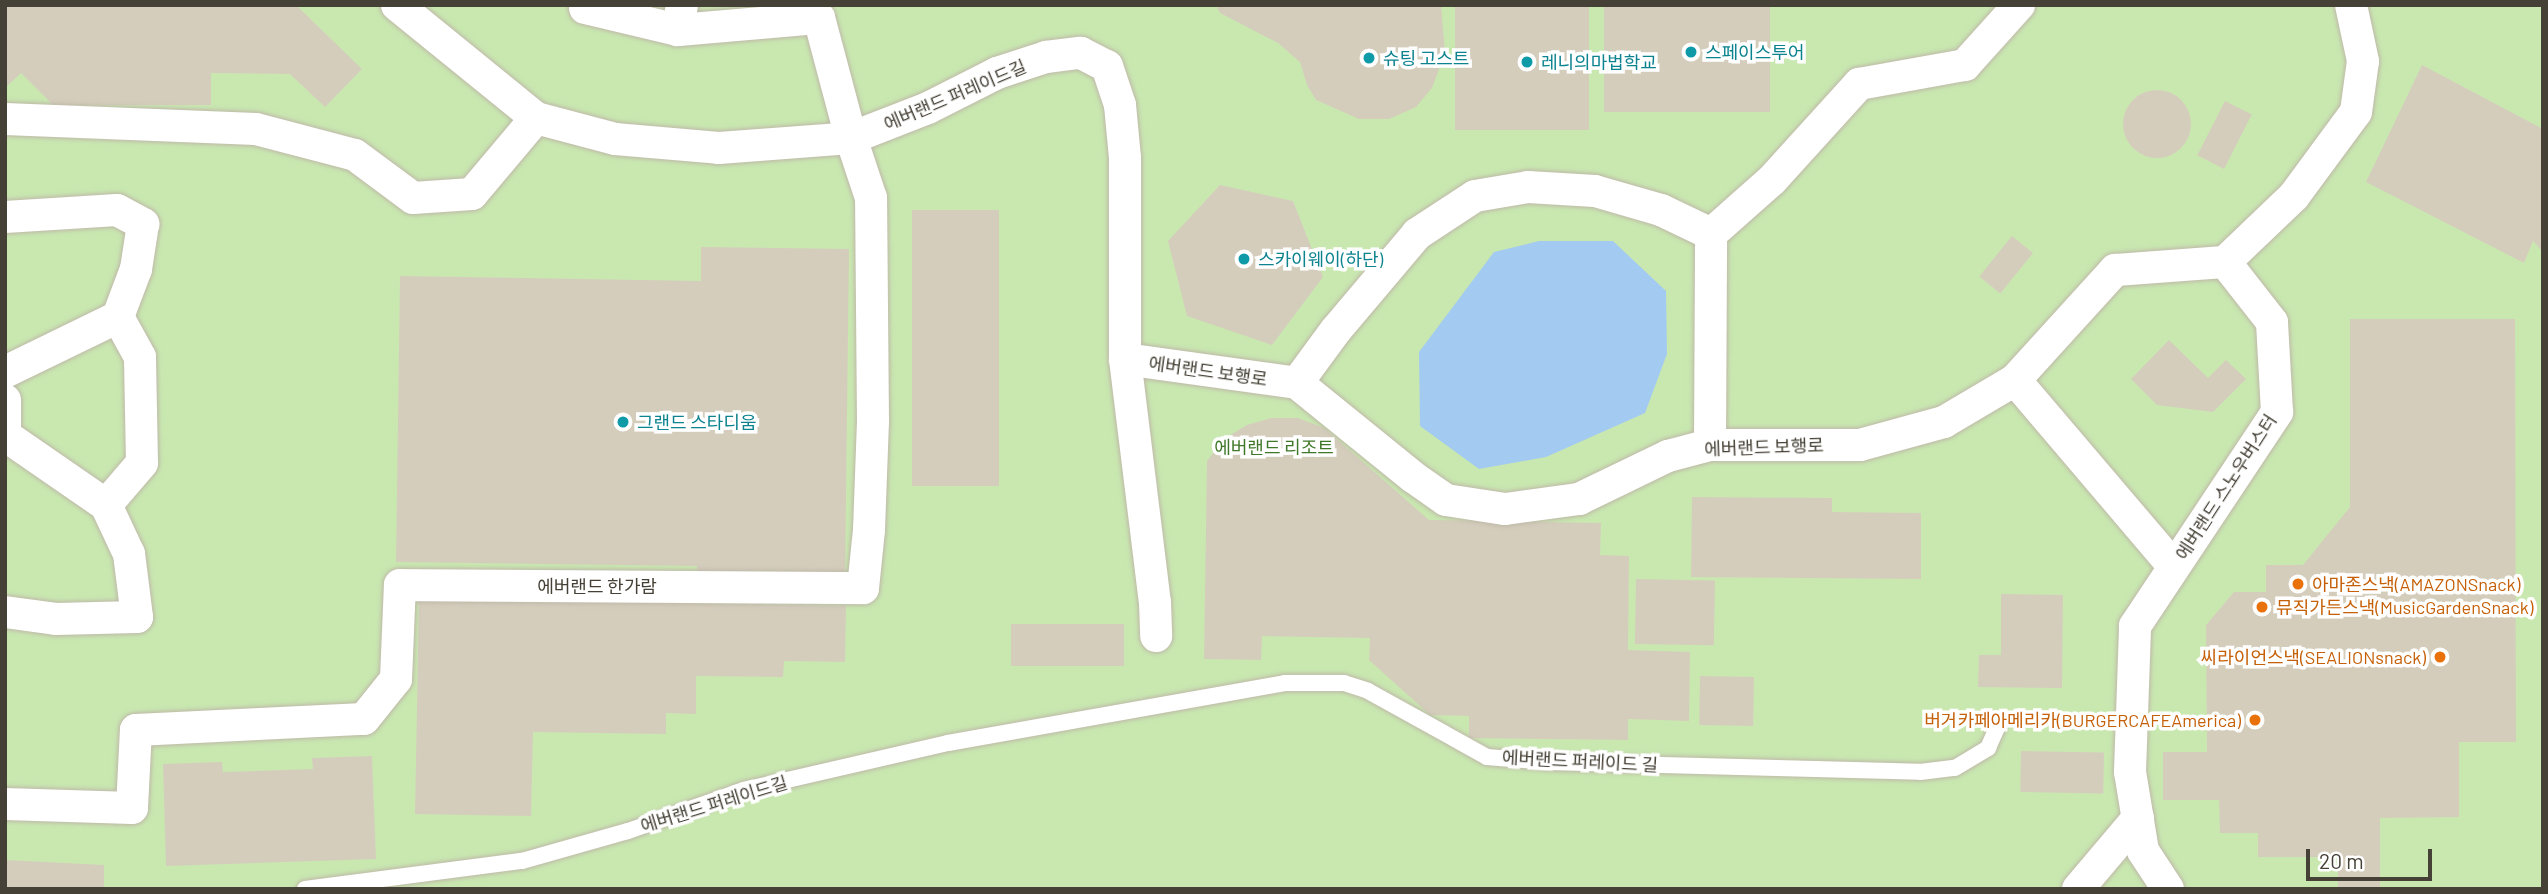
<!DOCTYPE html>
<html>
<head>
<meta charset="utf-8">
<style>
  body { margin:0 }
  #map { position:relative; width:2548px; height:894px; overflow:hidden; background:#f3f1e7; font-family:Barlow,"Noto Sans KR",sans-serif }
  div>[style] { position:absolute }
  .green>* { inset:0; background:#c9e8b0; transform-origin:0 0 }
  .water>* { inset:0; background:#a3caf0 }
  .building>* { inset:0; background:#d5cdbc; transform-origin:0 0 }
  .round { border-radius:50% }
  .roads { filter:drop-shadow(0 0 2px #bfb9a9) drop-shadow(0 0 2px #bfb9a9) }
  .lane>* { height:16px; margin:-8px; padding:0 8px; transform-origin:8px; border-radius:8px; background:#fff }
  .street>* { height:32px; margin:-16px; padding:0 16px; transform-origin:16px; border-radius:16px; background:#fff }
  .dots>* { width:19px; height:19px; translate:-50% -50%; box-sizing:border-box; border:4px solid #fff; border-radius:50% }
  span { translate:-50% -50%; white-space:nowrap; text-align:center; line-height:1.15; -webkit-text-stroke:7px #fff; paint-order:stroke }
  .culture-label { font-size:18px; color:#0d838f }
  .left { translate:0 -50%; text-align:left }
  .street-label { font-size:18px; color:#464136 }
  .park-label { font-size:18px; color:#407829 }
  .food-label { font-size:18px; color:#c56008 }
  .right { translate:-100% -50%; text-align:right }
  .frame { position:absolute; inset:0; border:7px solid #464136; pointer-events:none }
  .scale { position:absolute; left:2306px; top:849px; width:126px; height:32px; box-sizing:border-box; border:4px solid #464136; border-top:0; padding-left:9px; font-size:21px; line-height:24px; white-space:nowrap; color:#464136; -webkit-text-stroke:5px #fff; paint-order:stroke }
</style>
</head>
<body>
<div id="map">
  <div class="green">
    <i style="left:5px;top:5px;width:2538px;height:884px"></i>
  </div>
  <div class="water">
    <i style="clip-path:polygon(1539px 241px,1613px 241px,1666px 291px,1667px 354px,1645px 413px,1546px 457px,1479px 469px,1420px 426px,1419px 352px,1494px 252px)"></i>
  </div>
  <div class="building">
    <i style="clip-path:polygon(5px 5px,296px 5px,362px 69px,325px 107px,290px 74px,211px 73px,211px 105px,53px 105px,21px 73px,5px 88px)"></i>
    <i style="clip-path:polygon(1216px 5px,1441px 5px,1445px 53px,1432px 88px,1416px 107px,1389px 119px,1359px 119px,1316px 100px,1307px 85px,1300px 62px,1278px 43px,1220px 13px)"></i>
    <i style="left:1455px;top:5px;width:134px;height:125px"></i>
    <i style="left:1604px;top:5px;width:166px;height:107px"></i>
    <i style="clip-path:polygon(2422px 65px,2543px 129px,2543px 252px,2533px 241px,2524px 263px,2366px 182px)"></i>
    <i class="round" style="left:2123px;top:90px;width:68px;height:68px"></i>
    <i style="left:2225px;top:101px;width:30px;height:61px;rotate:27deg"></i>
    <i style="clip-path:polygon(1220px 185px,1293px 201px,1323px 277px,1272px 345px,1187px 316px,1168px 241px)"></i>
    <i style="left:912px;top:210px;width:87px;height:276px"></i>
    <i style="left:2012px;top:236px;width:27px;height:52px;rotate:39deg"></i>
    <i style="clip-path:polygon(701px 247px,849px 249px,845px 583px,697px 582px,697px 566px,396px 562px,400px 276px,701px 281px)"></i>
    <i style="clip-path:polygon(2350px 319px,2515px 319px,2516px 742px,2459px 742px,2459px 817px,2380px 818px,2380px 889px,2338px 889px,2338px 857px,2258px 857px,2258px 833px,2220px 833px,2219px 800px,2163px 800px,2163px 752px,2207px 752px,2206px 625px,2234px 592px,2266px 592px,2266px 565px,2303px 565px,2350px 507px)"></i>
    <i style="clip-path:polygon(2169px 340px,2208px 378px,2226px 360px,2246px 379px,2213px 412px,2157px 405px,2131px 379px)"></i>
    <i style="clip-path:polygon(1271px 418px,1298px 418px,1324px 428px,1429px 520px,1601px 523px,1600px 555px,1629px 556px,1628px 650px,1690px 652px,1689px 721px,1628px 719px,1628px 740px,1469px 738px,1469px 716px,1430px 715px,1369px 660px,1370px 638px,1262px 636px,1261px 660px,1204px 659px,1207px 461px,1225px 438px,1247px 425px)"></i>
    <i style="clip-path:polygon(1692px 497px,1832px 498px,1832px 512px,1921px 513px,1921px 579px,1691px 577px)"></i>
    <i style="left:1636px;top:579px;width:79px;height:65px;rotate:1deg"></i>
    <i style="clip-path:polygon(2001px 594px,2063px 595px,2062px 688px,1978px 687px,1979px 655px,2001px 655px)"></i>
    <i style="clip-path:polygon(419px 598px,846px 606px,845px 662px,784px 661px,783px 677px,696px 676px,696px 714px,666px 713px,666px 734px,533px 732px,531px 816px,415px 814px)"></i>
    <i style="left:1011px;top:624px;width:113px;height:42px"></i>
    <i style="left:1700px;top:676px;width:54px;height:49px;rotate:1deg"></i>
    <i style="left:2021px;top:751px;width:83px;height:41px;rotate:1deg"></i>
    <i style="clip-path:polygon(372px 756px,376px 859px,166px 866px,163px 764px,222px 762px,223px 772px,313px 769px,312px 758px)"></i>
    <i style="clip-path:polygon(5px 860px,104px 865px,104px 889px,5px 889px)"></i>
  </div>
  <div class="roads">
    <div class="lane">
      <i style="left:305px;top:889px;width:219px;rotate:-7.4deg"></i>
      <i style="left:522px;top:861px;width:110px;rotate:-15.8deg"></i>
      <i style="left:628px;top:831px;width:123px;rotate:-19.5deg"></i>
      <i style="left:744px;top:790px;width:209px;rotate:-13deg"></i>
      <i style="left:948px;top:743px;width:342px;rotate:-10.1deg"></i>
      <i style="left:1285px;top:683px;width:59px"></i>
      <i style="left:1344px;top:683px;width:25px;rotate:18deg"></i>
      <i style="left:1368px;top:691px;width:136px;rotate:29deg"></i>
      <i style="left:1487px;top:757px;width:61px;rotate:4.7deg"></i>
      <i style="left:1548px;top:762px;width:372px;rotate:1.5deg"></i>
      <i style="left:1920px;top:772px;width:35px;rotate:-7deg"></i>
      <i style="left:1955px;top:768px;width:39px;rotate:-31deg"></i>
      <i style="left:1988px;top:748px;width:24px;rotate:-66deg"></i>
    </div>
    <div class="street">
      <i style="left:397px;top:5px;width:179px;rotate:39.1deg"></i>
      <i style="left:536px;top:118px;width:82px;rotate:14.9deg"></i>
      <i style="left:615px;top:139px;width:104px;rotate:4.9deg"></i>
      <i style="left:719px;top:148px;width:132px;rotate:-4.3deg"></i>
      <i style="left:851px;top:138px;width:83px;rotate:-21.3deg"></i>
      <i style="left:928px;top:108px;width:77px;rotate:-26.9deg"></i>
      <i style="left:997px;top:73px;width:52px;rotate:-18.1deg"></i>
      <i style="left:1046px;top:57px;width:35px;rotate:-7deg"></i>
      <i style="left:1081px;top:53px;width:29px;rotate:27deg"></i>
      <i style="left:1107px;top:66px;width:41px;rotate:71.6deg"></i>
      <i style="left:1120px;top:105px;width:53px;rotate:84.6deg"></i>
      <i style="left:1125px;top:158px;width:201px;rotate:90deg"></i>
      <i style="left:1125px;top:359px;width:245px;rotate:83deg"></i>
      <i style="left:1155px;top:602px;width:34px;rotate:88deg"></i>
      <i style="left:585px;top:8px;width:96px;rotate:13.3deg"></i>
      <i style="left:678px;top:30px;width:25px;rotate:-81deg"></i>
      <i style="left:5px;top:119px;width:251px;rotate:2.3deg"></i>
      <i style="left:256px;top:129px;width:102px;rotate:14.7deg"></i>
      <i style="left:355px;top:155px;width:72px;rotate:36.6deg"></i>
      <i style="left:413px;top:198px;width:59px;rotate:-3.9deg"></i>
      <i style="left:472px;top:194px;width:99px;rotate:-49.9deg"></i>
      <i style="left:5px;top:217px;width:112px;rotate:-3.6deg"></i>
      <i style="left:117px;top:210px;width:30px;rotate:28deg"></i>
      <i style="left:143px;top:224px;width:46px;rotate:98.8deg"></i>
      <i style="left:136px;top:269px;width:51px;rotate:110.6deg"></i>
      <i style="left:118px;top:317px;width:126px;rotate:154deg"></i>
      <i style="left:1125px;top:359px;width:174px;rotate:7.9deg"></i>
      <i style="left:1297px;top:383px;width:149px;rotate:39deg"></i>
      <i style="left:1413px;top:477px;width:40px;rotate:34.9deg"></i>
      <i style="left:1446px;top:500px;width:60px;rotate:8.7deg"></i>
      <i style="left:1505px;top:509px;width:75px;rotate:-7.7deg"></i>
      <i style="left:1579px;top:499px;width:99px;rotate:-25.8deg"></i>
      <i style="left:1668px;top:456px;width:43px;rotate:-14.7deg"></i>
      <i style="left:1710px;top:445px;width:150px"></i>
      <i style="left:1860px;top:445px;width:87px;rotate:-15.3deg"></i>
      <i style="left:1944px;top:422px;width:82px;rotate:-30.6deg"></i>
      <i style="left:2015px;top:380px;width:149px;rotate:-47.7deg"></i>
      <i style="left:2115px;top:270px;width:110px;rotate:-4.2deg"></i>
      <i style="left:2015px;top:380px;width:245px;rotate:49.6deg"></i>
      <i style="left:1297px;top:383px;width:66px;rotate:-53.7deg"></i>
      <i style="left:1336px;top:330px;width:126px;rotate:-49.8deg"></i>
      <i style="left:1417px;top:234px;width:69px;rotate:-33.2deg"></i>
      <i style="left:1475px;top:196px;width:54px;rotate:-9.6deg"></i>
      <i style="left:1528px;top:187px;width:67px;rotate:3.4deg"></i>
      <i style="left:1595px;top:191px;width:69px;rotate:16.1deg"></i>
      <i style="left:1661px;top:210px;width:55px;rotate:25.6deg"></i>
      <i style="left:1711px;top:234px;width:81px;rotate:-41.5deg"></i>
      <i style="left:1772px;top:180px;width:130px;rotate:-47.8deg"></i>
      <i style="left:1859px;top:84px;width:108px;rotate:-10.2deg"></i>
      <i style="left:1965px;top:65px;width:81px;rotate:-48deg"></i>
      <i style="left:5px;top:400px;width:37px;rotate:90deg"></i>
      <i style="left:6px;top:436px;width:121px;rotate:34.6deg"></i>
      <i style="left:1710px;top:445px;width:211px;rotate:-89.7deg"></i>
      <i style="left:5px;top:612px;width:51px;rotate:7.8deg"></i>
      <i style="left:56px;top:619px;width:81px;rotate:-1.4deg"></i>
      <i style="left:137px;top:617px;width:64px;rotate:-97.2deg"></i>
      <i style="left:129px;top:554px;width:54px;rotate:-115.1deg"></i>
      <i style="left:106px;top:505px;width:55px;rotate:-49.4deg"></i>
      <i style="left:142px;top:463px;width:106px;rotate:-91.1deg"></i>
      <i style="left:140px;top:357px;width:46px;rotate:-118.8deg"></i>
      <i style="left:5px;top:804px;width:127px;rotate:1.8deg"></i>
      <i style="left:132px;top:808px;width:78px;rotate:-87.1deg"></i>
      <i style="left:136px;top:730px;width:228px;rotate:-2.8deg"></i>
      <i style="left:364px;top:719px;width:51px;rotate:-51.3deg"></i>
      <i style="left:396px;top:679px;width:94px;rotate:-87.6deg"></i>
      <i style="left:400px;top:585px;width:463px;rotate:0.4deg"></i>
      <i style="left:863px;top:588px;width:58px;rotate:-84.1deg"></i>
      <i style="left:869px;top:530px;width:108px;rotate:-87.9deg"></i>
      <i style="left:873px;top:422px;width:224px;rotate:-90.5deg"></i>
      <i style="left:871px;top:198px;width:63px;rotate:-108.4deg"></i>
      <i style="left:851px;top:138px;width:124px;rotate:-104.9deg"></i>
      <i style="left:819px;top:18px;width:142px;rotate:175.1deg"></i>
      <i style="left:2078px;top:889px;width:93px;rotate:-49.8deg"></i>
      <i style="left:2168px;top:889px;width:45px;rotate:-123.3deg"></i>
      <i style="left:2143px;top:851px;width:80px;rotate:-99.3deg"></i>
      <i style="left:2130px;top:772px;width:146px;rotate:-88deg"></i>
      <i style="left:2135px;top:626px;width:257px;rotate:-56.4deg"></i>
      <i style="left:2277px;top:412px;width:90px;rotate:-93.2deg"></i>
      <i style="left:2272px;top:322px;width:76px;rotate:-128.1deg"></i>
      <i style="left:2225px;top:262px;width:95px;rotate:-43.7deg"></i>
      <i style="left:2294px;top:196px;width:104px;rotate:-53.6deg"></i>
      <i style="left:2356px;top:112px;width:51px;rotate:-82.2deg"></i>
      <i style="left:2363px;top:61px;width:57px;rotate:-102.1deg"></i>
    </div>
  </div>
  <div class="dots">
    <i style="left:1691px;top:52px;background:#0f9aa8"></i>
    <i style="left:1369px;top:58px;background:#0f9aa8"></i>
    <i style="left:1527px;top:62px;background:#0f9aa8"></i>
    <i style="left:1244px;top:259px;background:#0f9aa8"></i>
    <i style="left:623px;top:422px;background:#0f9aa8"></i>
    <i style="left:2298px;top:584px;background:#e8710a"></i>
    <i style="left:2262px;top:607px;background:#e8710a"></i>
    <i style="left:2440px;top:657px;background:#e8710a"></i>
    <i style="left:2255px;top:720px;background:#e8710a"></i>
  </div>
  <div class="culture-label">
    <span class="left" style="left:1705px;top:52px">스페이스투어</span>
    <span class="left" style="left:1383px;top:58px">슈팅 고스트</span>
    <span class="left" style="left:1541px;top:62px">레니의마법학교</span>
    <span class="left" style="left:1258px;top:259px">스카이웨이(하단)</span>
    <span class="left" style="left:637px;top:422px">그랜드 스타디움</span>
  </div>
  <div class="street-label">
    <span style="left:955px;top:95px;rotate:-23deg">에버랜드 퍼레이드길</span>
    <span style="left:1208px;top:371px;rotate:8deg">에버랜드 보행로</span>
    <span style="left:1764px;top:447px;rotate:-2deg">에버랜드 보행로</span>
    <span style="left:2226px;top:487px;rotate:-57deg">에버랜드 스노우버스터</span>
    <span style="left:597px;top:586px">에버랜드 한가람</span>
    <span style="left:1580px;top:761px;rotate:3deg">에버랜드 퍼레이드 길</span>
    <span style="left:714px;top:804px;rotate:-17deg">에버랜드 퍼레이드길</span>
  </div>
  <div class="park-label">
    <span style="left:1274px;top:447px">에버랜드 리조트</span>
  </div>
  <div class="food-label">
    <span class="left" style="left:2312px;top:584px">아마존스낵(AMAZONSnack)</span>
    <span class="left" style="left:2276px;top:607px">뮤직가든스낵(MusicGardenSnack)</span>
    <span class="right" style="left:2426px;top:657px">씨라이언스낵(SEALIONsnack)</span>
    <span class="right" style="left:2241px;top:720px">버거카페아메리카(BURGERCAFEAmerica)</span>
  </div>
  <div class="frame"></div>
  <div class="scale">20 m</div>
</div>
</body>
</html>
